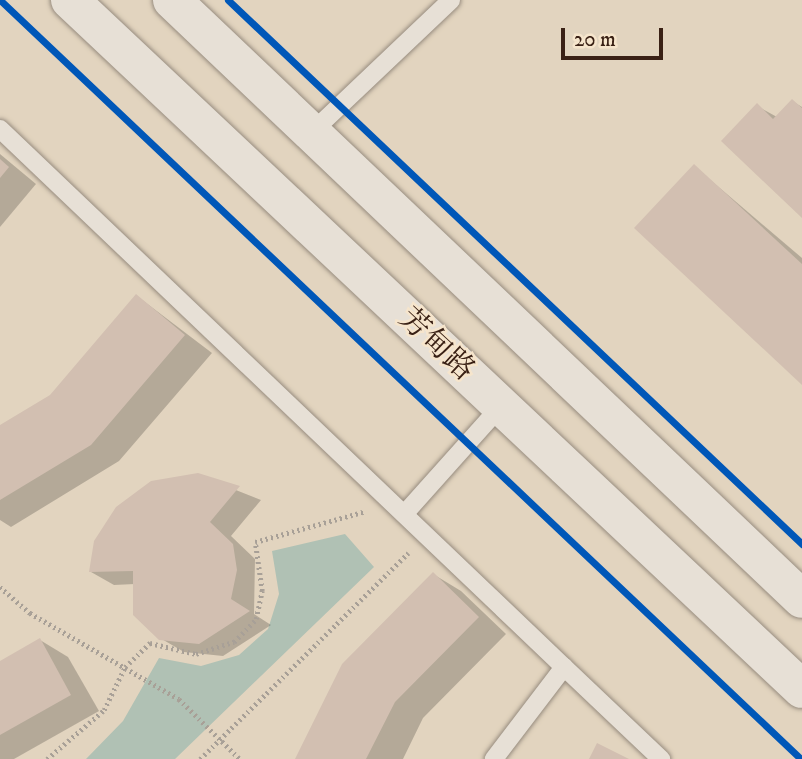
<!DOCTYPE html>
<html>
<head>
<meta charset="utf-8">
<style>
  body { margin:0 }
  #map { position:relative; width:802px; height:759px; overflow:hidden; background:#e2d4bf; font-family:"IM FELL DW Pica","Noto Serif SC",serif }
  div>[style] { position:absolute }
  .water>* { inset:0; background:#b0c1b4 }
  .shadow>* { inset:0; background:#0003 }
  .building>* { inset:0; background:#d2bfb1 }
  .path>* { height:4.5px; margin-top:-2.25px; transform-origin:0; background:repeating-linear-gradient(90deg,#a8a097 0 2px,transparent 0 5.5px) }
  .roads { filter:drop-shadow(0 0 2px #978c7f) drop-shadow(0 0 2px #978c7f) }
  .lane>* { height:18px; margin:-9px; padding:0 9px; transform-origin:9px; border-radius:9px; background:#e7e0d6 }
  .secondary>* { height:38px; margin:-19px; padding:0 19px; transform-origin:19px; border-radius:19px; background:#e7e0d6 }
  .cycleway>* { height:7px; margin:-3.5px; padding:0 3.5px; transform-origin:3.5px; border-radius:3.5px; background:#0057b8 }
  span { translate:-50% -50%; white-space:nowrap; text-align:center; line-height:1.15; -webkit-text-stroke:5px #f6e5cc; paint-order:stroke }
  .street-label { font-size:30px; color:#3a2115 }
  .scale { position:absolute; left:561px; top:28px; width:102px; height:32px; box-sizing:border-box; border:4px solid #3a2115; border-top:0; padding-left:9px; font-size:21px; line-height:24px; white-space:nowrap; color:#3a2115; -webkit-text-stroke:5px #f6e5cc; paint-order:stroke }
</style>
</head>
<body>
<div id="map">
  <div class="water">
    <i style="clip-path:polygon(345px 534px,374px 567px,175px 759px,86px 759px,123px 721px,159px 658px,201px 666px,239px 655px,268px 629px,279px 594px,272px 551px)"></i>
  </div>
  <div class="shadow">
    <i style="clip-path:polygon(792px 101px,802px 107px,802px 216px,757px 106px,777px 117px)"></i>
    <i style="clip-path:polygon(0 154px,36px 184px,0 227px)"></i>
    <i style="clip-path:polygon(694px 166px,802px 258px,802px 382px)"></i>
    <i style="clip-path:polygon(137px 296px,212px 353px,119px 461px,11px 527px,0 520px,0 427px,51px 396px)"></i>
    <i style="clip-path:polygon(198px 475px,261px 500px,231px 536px,255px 559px,254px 614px,271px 625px,223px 656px,184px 652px,160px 638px,135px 584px,114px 585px,91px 572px)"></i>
    <i style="clip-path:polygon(433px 574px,461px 591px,506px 634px,423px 718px,403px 759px,297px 759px)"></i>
    <i style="clip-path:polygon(40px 640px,68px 657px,99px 711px,14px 759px,0 759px,0 663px)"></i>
  </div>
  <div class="building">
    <i style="clip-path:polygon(792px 99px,802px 108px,802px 218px,721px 141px,757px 103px,773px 119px)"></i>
    <i style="clip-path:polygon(0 159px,9px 167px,0 178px)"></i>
    <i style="clip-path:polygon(694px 164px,802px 264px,802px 385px,634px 228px)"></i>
    <i style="clip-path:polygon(136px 294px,185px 335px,91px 445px,0 500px,0 425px,50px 395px)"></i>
    <i style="clip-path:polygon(198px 473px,240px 486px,210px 522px,233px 544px,237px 570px,231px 599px,250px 611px,199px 644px,159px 640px,133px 615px,133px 571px,89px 572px,94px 541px,116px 507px,151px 481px)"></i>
    <i style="clip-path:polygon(433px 572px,479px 617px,395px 702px,366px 759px,295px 759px,342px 664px)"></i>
    <i style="clip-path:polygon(40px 638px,71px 695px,0 735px,0 661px)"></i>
    <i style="clip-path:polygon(597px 743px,629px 759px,589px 759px)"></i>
  </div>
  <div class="path">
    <i style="left:0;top:587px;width:40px;rotate:41deg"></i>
    <i style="left:30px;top:613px;width:172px;rotate:30deg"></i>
    <i style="left:179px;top:699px;width:86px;rotate:44.5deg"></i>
    <i style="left:47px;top:759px;width:75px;rotate:-40.7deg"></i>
    <i style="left:104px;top:710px;width:48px;rotate:-64deg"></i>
    <i style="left:125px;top:667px;width:35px;rotate:-44deg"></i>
    <i style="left:150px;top:643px;width:47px;rotate:13.4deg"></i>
    <i style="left:196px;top:654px;width:40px;rotate:-18deg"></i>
    <i style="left:234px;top:642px;width:32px;rotate:-46deg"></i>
    <i style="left:256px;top:619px;width:29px;rotate:-78deg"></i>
    <i style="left:262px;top:591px;width:49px;rotate:-98.1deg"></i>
    <i style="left:255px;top:542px;width:115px;rotate:-15.6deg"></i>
    <i style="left:200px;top:759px;width:293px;rotate:-44.7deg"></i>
  </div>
  <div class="roads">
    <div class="lane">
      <i style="left:0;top:129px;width:779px;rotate:43.65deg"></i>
      <i style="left:564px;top:667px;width:116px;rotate:127.3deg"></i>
      <i style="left:311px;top:133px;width:193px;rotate:-43.5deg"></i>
      <i style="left:407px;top:511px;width:141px;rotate:-48.2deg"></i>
      <i style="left:564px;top:667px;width:134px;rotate:43.5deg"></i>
    </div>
    <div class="secondary">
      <i style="left:70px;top:0;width:1005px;rotate:43.27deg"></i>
      <i style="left:172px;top:0;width:869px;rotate:43.56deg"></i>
    </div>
  </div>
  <div class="cycleway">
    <i style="left:0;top:0;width:1103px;rotate:43.46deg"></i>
    <i style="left:228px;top:0;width:791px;rotate:43.46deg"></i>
  </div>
  <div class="street-label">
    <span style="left:436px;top:345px;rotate:43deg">芳甸路</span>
  </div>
  <div class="scale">20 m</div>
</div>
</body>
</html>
